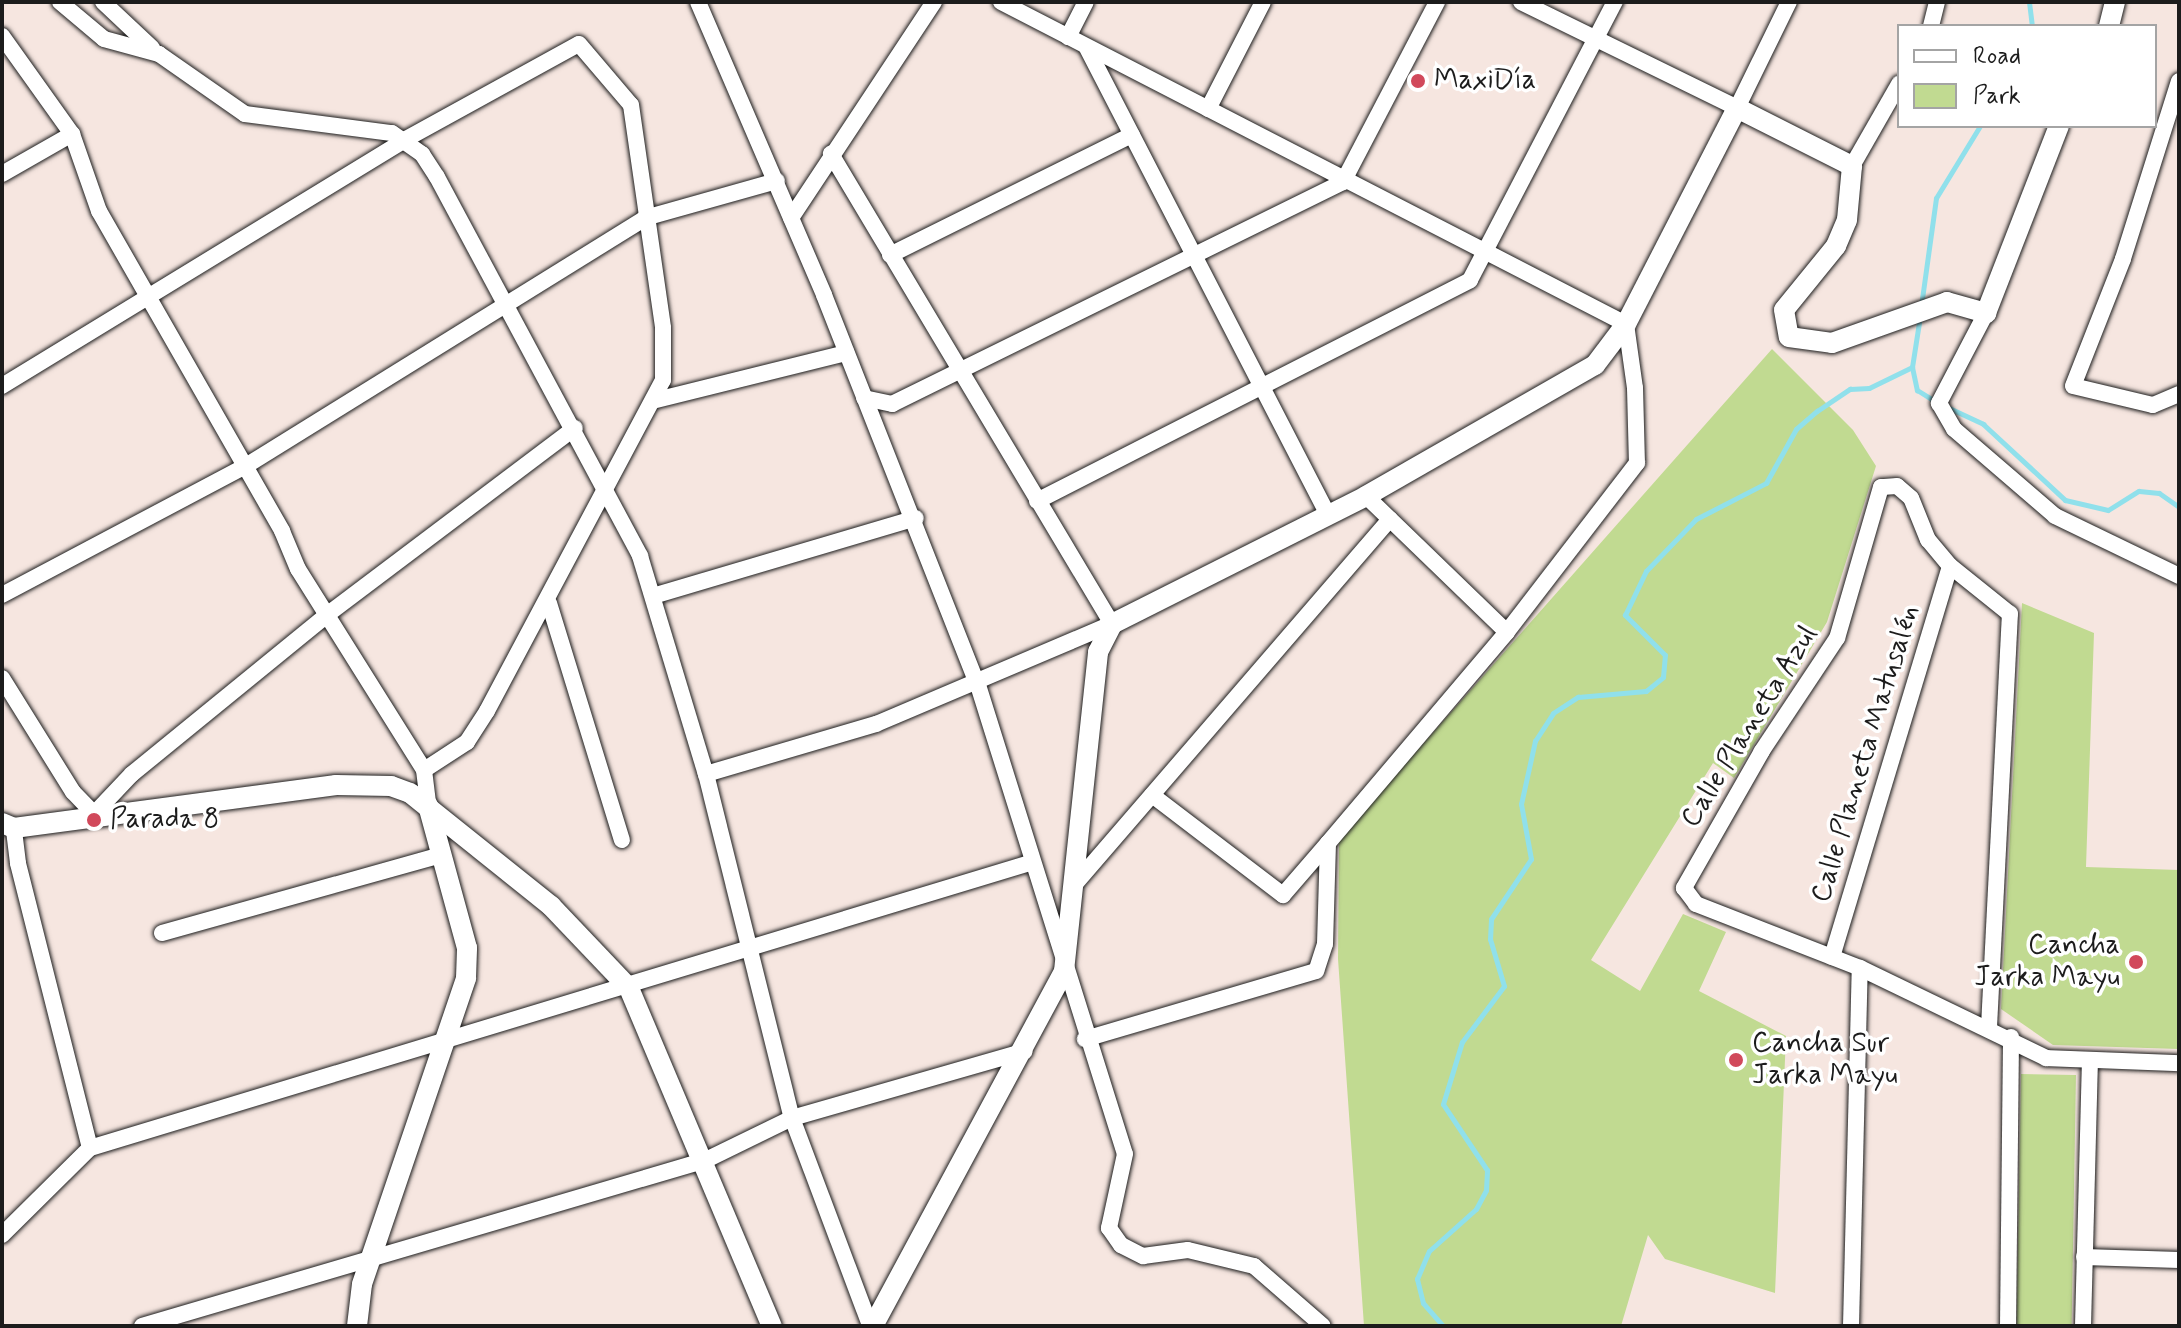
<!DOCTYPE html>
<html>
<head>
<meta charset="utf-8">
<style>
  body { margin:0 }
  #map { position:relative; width:2181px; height:1328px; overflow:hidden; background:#f6e6e0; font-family:Mynerve,sans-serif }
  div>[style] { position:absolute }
  .green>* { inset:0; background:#c1da91; transform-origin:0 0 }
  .stream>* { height:5px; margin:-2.5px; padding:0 2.5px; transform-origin:2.5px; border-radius:2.5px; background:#90e0eb }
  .roads { filter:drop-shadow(0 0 2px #1c1c1c) drop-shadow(0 0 2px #1c1c1c) }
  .minor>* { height:16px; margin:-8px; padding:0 8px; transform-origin:8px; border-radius:8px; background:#fff }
  .tertiary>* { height:20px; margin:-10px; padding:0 10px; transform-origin:10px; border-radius:10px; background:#fff }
  .dots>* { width:22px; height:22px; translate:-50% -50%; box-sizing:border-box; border:4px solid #fff; border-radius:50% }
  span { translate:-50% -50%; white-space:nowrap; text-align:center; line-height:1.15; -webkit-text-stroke:7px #fff; paint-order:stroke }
  .poi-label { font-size:28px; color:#1c1c1c }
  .left { translate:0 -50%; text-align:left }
  .right { translate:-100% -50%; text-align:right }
  .street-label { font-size:28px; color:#1c1c1c }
  .frame { position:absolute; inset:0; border:4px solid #1c1c1c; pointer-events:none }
  .legend { position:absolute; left:1897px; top:24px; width:260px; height:104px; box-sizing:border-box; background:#fff; border:2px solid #a4a4a4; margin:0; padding:10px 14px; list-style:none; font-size:24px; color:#1c1c1c }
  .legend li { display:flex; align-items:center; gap:16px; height:40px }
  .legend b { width:40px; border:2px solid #a4a4a4 }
</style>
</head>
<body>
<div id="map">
  <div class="green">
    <i style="clip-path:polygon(1772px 349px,1853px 430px,1876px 466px,1827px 622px,1734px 778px,1713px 763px,1591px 960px,1640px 991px,1683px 914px,1726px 932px,1699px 991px,1786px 1036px,1775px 1293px,1665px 1259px,1648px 1235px,1621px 1326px,1364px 1326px,1338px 959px,1339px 839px)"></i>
    <i style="clip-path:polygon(2022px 603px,2094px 633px,2086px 867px,2179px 870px,2179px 1049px,2053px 1045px,2001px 1009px)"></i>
    <i style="left:2021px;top:1074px;width:55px;height:252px;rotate:1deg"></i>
  </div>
  <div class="stream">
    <i style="left:2029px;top:2px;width:24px;rotate:83deg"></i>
    <i style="left:1921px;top:306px;width:109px;rotate:-82.1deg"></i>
    <i style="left:1936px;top:198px;width:84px;rotate:-58.6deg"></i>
    <i style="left:1920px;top:316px;width:52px;rotate:98.9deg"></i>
    <i style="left:1912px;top:367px;width:24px;rotate:78deg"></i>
    <i style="left:1917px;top:390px;width:22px;rotate:32deg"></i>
    <i style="left:1949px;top:408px;width:38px;rotate:25deg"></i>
    <i style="left:1983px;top:424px;width:112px;rotate:42.8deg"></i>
    <i style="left:2065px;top:500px;width:44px;rotate:13.1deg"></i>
    <i style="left:2108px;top:510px;width:36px;rotate:-32deg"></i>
    <i style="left:2139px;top:491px;width:20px;rotate:6deg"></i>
    <i style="left:2159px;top:493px;width:24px;rotate:35deg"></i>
    <i style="left:1443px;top:1326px;width:30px;rotate:-131deg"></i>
    <i style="left:1423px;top:1303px;width:25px;rotate:-104deg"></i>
    <i style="left:1417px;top:1279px;width:30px;rotate:-67deg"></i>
    <i style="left:1429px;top:1251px;width:63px;rotate:-41.8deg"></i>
    <i style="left:1476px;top:1209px;width:21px;rotate:-62deg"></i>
    <i style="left:1486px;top:1190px;width:20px;rotate:-87deg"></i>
    <i style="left:1487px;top:1170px;width:79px;rotate:-123.7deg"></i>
    <i style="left:1443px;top:1104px;width:65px;rotate:-73deg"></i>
    <i style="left:1462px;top:1042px;width:70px;rotate:-53.1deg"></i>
    <i style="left:1504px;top:986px;width:49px;rotate:-106.6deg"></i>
    <i style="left:1490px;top:939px;width:20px;rotate:-87deg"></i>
    <i style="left:1491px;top:919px;width:72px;rotate:-56.3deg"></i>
    <i style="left:1531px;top:859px;width:56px;rotate:-100.3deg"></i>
    <i style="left:1521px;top:804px;width:65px;rotate:-77.5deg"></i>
    <i style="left:1535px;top:741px;width:33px;rotate:-57deg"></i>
    <i style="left:1553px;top:713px;width:30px;rotate:-33deg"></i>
    <i style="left:1578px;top:697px;width:68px;rotate:-5deg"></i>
    <i style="left:1646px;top:691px;width:22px;rotate:-39deg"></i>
    <i style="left:1663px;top:677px;width:22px;rotate:-85deg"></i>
    <i style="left:1665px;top:655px;width:57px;rotate:-135deg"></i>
    <i style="left:1625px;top:615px;width:49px;rotate:-64.5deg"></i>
    <i style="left:1646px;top:571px;width:72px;rotate:-46.1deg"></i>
    <i style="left:1696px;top:519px;width:79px;rotate:-27.2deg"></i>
    <i style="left:1766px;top:483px;width:62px;rotate:-60.9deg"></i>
    <i style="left:1796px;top:429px;width:28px;rotate:-41deg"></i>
    <i style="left:1817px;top:411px;width:40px;rotate:-34deg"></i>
    <i style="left:1850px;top:389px;width:19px;rotate:-3deg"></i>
    <i style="left:1869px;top:388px;width:48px;rotate:-26deg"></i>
  </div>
  <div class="roads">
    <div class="minor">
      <i style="left:60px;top:2px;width:57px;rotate:40.1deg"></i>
      <i style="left:104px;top:39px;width:57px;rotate:15.3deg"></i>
      <i style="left:159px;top:54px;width:105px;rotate:34.9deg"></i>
      <i style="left:245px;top:114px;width:148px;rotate:7.4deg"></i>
      <i style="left:392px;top:133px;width:37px;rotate:35deg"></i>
      <i style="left:422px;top:154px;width:27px;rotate:57deg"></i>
      <i style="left:437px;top:177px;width:430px;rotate:61.8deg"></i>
      <i style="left:640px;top:556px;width:228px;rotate:73.2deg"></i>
      <i style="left:706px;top:774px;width:355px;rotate:76deg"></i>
      <i style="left:792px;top:1118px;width:222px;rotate:69.4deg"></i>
      <i style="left:103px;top:2px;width:67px;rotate:43.2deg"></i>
      <i style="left:698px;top:2px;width:319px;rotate:66.7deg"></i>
      <i style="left:824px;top:295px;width:419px;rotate:68.5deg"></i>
      <i style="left:978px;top:685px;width:491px;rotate:72.6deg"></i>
      <i style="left:1125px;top:1154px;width:76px;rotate:102.2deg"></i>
      <i style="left:1109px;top:1228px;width:21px;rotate:55deg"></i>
      <i style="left:1121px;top:1245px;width:25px;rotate:27deg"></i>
      <i style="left:1143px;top:1256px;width:45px;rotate:-7.6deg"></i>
      <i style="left:1188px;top:1250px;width:68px;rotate:13.6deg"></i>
      <i style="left:1254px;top:1266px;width:91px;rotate:41deg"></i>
      <i style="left:1001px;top:2px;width:703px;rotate:27.26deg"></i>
      <i style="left:1626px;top:324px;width:65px;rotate:82deg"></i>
      <i style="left:1635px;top:388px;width:75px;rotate:88.5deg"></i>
      <i style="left:1637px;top:463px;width:213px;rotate:127.6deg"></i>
      <i style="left:1507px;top:632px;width:277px;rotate:130.3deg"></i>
      <i style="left:1328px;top:843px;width:101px;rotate:91.7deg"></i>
      <i style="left:1325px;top:944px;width:28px;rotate:108deg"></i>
      <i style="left:1316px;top:971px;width:241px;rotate:163.6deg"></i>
      <i style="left:1521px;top:2px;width:241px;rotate:26.1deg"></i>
      <i style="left:1737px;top:108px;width:118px;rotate:-63.9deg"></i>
      <i style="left:1931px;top:26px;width:25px;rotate:-76deg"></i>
      <i style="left:2px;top:36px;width:120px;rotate:54.5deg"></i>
      <i style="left:72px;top:134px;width:82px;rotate:70.7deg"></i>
      <i style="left:99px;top:211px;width:369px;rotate:60.2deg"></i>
      <i style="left:282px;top:531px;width:41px;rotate:67.2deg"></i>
      <i style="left:298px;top:569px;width:237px;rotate:57.9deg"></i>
      <i style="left:424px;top:770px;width:35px;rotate:83deg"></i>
      <i style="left:1068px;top:37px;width:39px;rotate:-63deg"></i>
      <i style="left:1087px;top:48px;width:526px;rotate:62.7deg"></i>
      <i style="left:2179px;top:81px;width:187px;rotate:107.5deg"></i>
      <i style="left:2123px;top:259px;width:136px;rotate:111.5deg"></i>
      <i style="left:2073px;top:386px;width:82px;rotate:13.4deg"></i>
      <i style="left:2153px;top:405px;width:28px;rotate:-23deg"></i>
      <i style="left:1208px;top:109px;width:120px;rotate:-62.8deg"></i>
      <i style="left:1852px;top:166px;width:95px;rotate:-60.2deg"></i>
      <i style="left:2px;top:174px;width:81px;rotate:-29.7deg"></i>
      <i style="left:791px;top:218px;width:259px;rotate:-56.5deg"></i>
      <i style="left:890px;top:255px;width:270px;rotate:-26.4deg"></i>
      <i style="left:1986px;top:313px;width:102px;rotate:117.6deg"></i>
      <i style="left:1939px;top:403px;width:30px;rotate:60deg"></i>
      <i style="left:1954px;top:429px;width:133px;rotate:40.7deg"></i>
      <i style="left:2055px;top:516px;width:138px;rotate:25.8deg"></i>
      <i style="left:2px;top:386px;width:474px;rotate:-31.4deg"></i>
      <i style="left:406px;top:139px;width:197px;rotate:-28.8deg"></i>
      <i style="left:579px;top:44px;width:80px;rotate:49.6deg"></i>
      <i style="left:631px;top:105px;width:225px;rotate:81.8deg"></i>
      <i style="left:663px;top:328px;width:52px;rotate:90deg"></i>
      <i style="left:663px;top:380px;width:375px;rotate:118deg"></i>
      <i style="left:487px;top:711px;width:37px;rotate:123deg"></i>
      <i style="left:467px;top:742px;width:51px;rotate:146.9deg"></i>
      <i style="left:864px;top:398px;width:29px;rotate:12deg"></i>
      <i style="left:892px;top:404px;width:503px;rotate:-26.21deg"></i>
      <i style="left:1343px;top:182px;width:203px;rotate:-62.4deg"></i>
      <i style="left:656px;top:400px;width:196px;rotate:-13.9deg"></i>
      <i style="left:1366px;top:496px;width:196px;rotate:44deg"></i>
      <i style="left:1037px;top:501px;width:486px;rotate:-27deg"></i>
      <i style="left:1470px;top:280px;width:314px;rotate:-62.5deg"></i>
      <i style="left:2px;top:595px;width:274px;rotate:-27.9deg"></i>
      <i style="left:244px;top:467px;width:472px;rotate:-31.8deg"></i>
      <i style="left:645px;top:218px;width:137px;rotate:-15.7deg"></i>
      <i style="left:653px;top:596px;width:274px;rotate:-16.5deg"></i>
      <i style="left:549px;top:603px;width:248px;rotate:72.9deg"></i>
      <i style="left:2px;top:678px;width:134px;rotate:58.1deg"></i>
      <i style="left:73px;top:792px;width:30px;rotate:46deg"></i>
      <i style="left:94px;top:814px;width:55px;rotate:-46.5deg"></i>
      <i style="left:132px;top:774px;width:253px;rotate:-39.2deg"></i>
      <i style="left:328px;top:614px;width:309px;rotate:-37deg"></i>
      <i style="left:706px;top:774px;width:177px;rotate:-16.4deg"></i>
      <i style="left:876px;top:724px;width:256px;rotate:-23deg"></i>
      <i style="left:1112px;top:624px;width:548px;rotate:-120.87deg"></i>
      <i style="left:1152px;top:795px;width:165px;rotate:37.4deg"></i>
      <i style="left:1283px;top:895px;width:69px;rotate:-49.1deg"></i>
      <i style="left:1075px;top:884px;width:482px;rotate:-49.2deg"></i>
      <i style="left:162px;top:933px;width:287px;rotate:-15.6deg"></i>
      <i style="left:1832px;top:957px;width:408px;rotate:-73.2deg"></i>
      <i style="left:1989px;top:1027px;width:414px;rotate:-87.1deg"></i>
      <i style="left:2010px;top:614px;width:77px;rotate:-141.3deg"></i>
      <i style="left:1950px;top:566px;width:34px;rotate:-130deg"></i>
      <i style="left:1928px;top:540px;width:45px;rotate:-112deg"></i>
      <i style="left:1911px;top:498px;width:18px;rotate:-139deg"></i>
      <i style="left:1897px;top:486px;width:16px;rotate:176deg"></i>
      <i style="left:1881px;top:487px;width:157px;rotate:106.2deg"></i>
      <i style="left:1837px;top:638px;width:136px;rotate:123.6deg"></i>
      <i style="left:1762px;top:751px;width:158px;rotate:119.7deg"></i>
      <i style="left:1684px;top:888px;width:20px;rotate:53deg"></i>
      <i style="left:1696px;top:904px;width:176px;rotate:21.3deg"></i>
      <i style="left:1860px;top:968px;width:207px;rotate:25.8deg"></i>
      <i style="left:2046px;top:1058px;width:133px;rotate:2.2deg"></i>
      <i style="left:90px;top:1148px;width:985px;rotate:-16.87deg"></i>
      <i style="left:2px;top:1235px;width:124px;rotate:-44.7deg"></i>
      <i style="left:90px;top:1148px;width:294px;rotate:-104.2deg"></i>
      <i style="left:18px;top:863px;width:35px;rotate:-97deg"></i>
      <i style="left:2084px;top:1257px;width:95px;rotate:1.8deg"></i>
      <i style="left:142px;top:1326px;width:588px;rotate:-16.4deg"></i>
      <i style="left:706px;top:1160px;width:96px;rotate:-26deg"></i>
      <i style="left:792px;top:1118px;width:242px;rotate:-16deg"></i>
      <i style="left:1851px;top:1326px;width:358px;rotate:-88.6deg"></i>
      <i style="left:2008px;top:1326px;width:289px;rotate:-89.4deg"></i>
      <i style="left:2083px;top:1326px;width:262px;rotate:-88.5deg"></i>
    </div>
    <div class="tertiary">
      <i style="left:2109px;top:26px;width:25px;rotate:-76deg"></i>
      <i style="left:2px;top:823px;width:13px;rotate:23deg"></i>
      <i style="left:14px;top:828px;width:325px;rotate:-7.6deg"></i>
      <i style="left:336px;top:785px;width:55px;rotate:1deg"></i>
      <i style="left:391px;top:786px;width:20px;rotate:20deg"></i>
      <i style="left:410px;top:793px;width:181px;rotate:38.7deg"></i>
      <i style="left:551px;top:906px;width:113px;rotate:46.4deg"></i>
      <i style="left:629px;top:988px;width:367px;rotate:67.1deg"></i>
      <i style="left:357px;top:1326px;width:42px;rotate:-83.2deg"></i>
      <i style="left:362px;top:1284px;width:323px;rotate:-71.2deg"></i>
      <i style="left:466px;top:978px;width:30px;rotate:-88deg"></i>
      <i style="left:467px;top:948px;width:148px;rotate:-105.3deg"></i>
      <i style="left:873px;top:1326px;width:403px;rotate:-61.7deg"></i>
      <i style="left:1064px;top:971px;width:321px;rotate:-83.9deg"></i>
      <i style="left:1098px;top:652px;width:31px;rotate:-63deg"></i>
      <i style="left:1112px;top:624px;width:284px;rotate:-26.7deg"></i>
      <i style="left:1366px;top:496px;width:264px;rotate:-29.8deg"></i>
      <i style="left:1595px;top:365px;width:51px;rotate:-52.9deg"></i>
      <i style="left:1626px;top:324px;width:243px;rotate:-62.8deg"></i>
      <i style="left:1737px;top:108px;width:129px;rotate:26.8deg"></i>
      <i style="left:1852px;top:166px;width:54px;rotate:95.3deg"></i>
      <i style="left:1847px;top:220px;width:28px;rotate:113deg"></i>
      <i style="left:1836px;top:246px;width:82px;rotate:129.1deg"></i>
      <i style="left:1784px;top:310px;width:27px;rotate:80deg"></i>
      <i style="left:1789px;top:337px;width:43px;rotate:7.9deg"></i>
      <i style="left:1832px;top:343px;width:122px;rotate:-19.6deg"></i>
      <i style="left:1947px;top:302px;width:41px;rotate:15.8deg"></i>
      <i style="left:1986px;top:313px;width:201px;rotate:-68.7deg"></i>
    </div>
  </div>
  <div class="dots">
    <i style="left:1418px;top:81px;background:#d1495b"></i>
    <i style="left:94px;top:820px;background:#d1495b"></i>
    <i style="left:2136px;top:962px;background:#d1495b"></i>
    <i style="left:1736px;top:1060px;background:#d1495b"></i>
  </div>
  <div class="poi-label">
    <span class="left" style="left:1434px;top:81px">MaxiDía</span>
    <span class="left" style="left:110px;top:820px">Parada 8</span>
    <span class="right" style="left:2120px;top:962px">Cancha<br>Jarka Mayu</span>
    <span class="left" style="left:1752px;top:1060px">Cancha Sur<br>Jarka Mayu</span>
  </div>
  <div class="street-label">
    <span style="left:1750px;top:727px;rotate:-58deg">Calle Planeta Azul</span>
    <span style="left:1866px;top:754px;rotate:-73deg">Calle Planeta Matusalén</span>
  </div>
  <div class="frame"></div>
  <ul class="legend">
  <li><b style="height:10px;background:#fff"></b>Road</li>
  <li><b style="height:22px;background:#c1da91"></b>Park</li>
  </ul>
</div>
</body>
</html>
